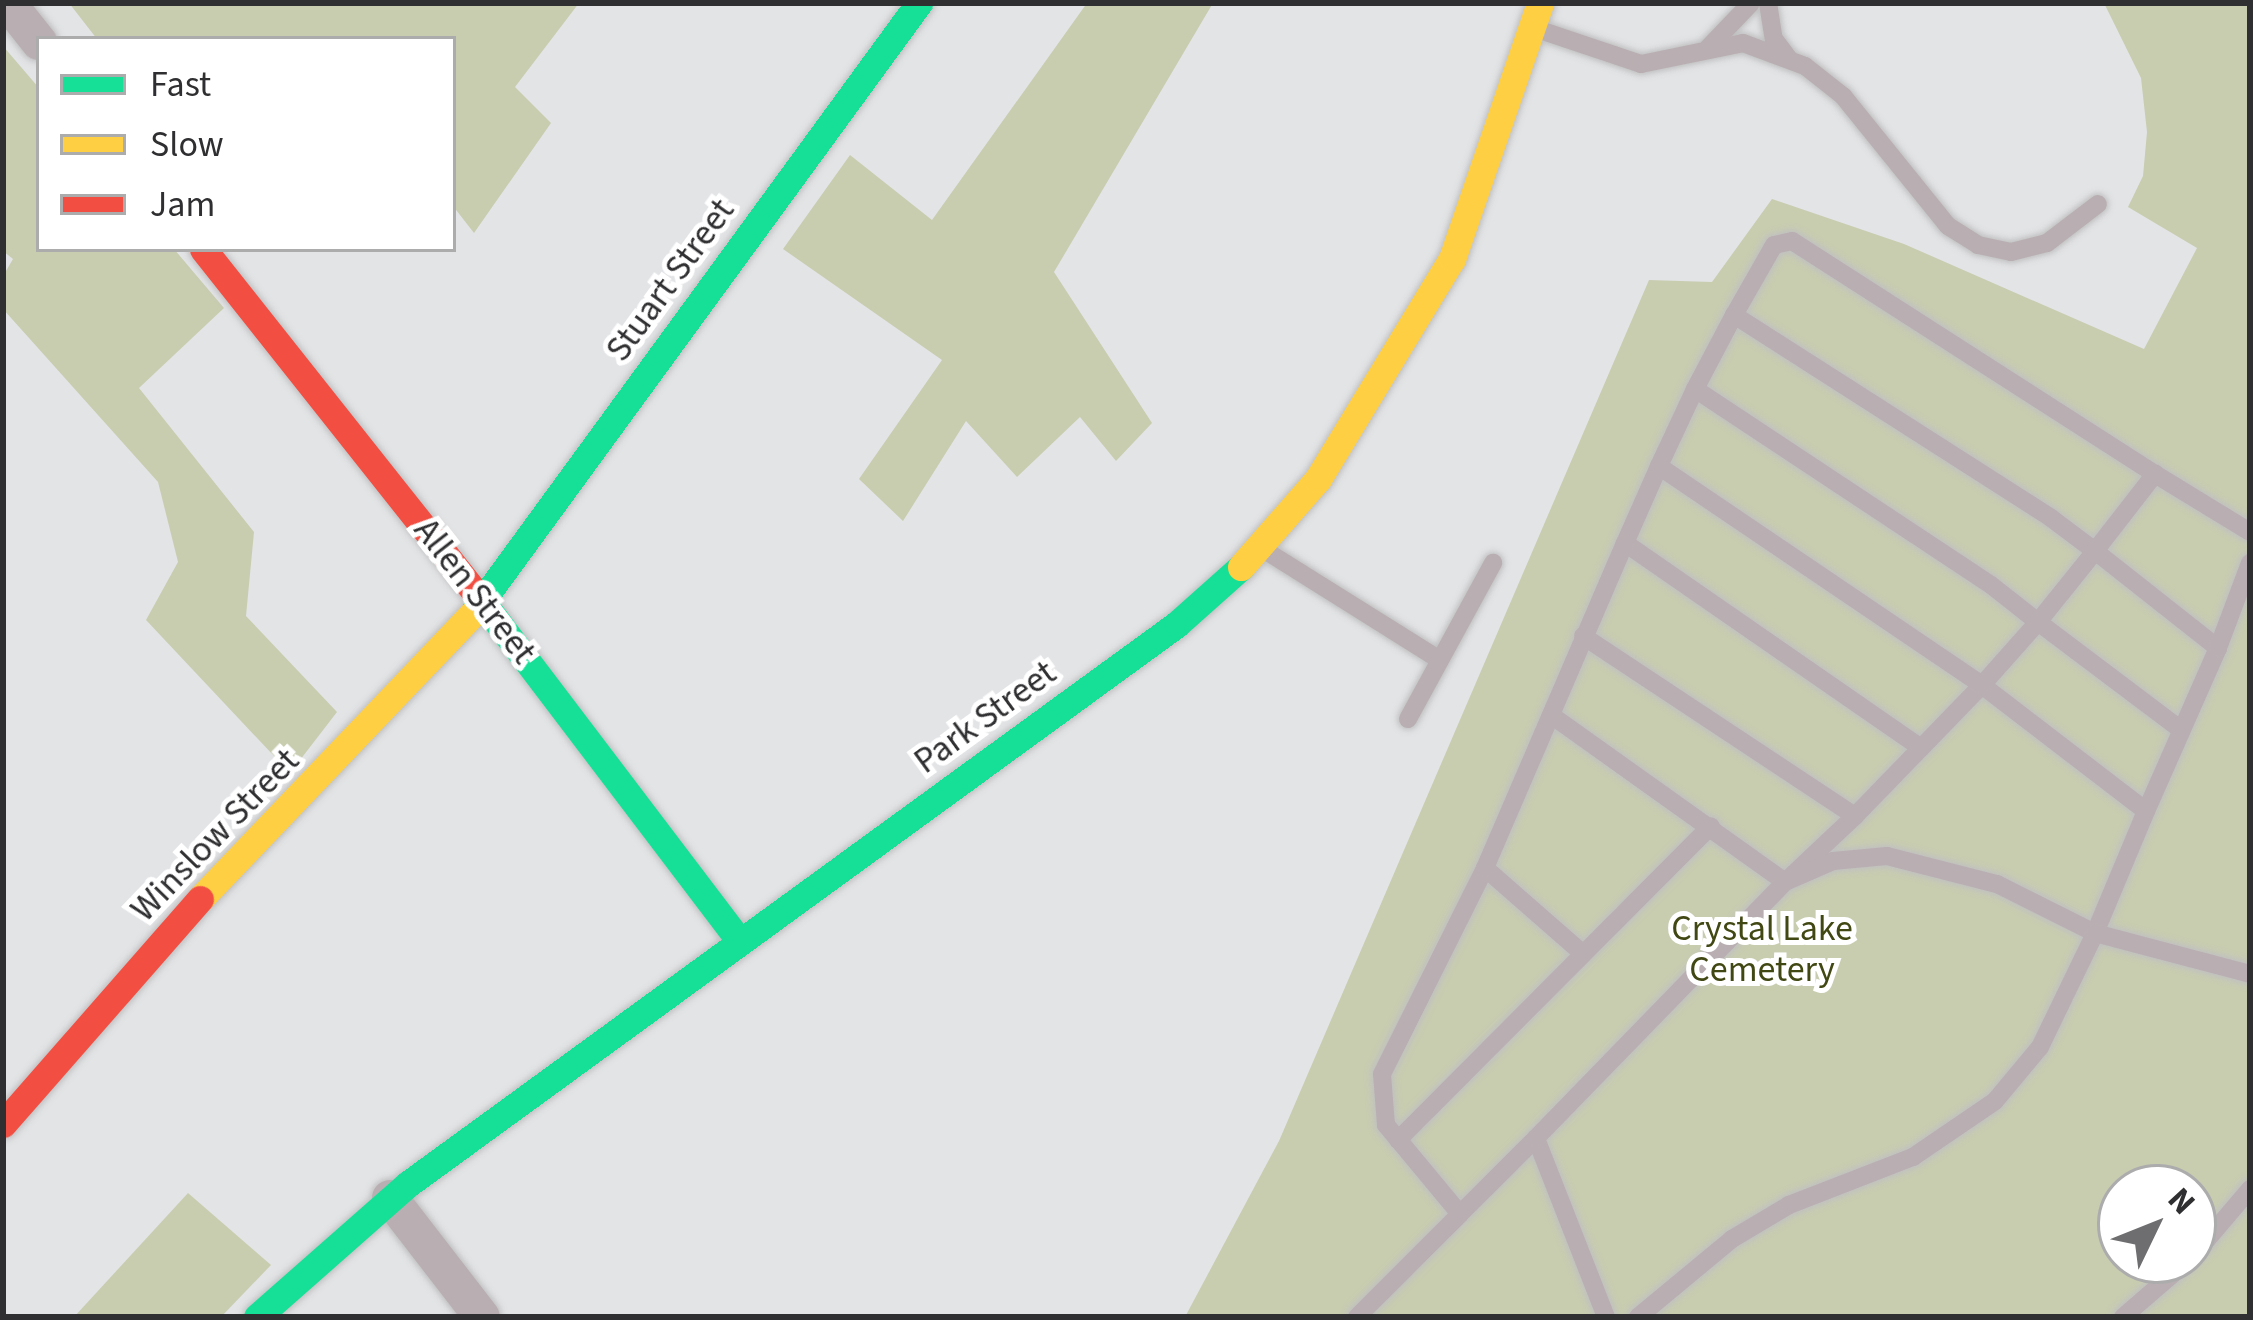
<!DOCTYPE html>
<html>
<head>
<meta charset="utf-8">
<style>
  body { margin:0 }
  #map { position:relative; width:2253px; height:1320px; overflow:hidden; background:#e3e4e6; font-family:"Source Sans 3",sans-serif }
  div>[style] { position:absolute }
  .green>* { inset:0; background:#c8cdb0 }
  .roads { filter:drop-shadow(0 0 3px #c0c0c1) drop-shadow(0 0 3px #c0c0c1) }
  .lane>* { height:18px; margin:-9px; padding:0 9px; transform-origin:9px; border-radius:9px; background:#b9afb2 }
  .street>* { height:36px; margin:-18px; padding:0 18px; transform-origin:18px; border-radius:18px; background:#b9afb2 }
  .fast>* { height:27px; margin:-13.5px; padding:0 13.5px; transform-origin:13.5px; border-radius:13.5px; background:#16e098 }
  .slow>* { height:27px; margin:-13.5px; padding:0 13.5px; transform-origin:13.5px; border-radius:13.5px; background:#ffcf43 }
  .jam>* { height:27px; margin:-13.5px; padding:0 13.5px; transform-origin:13.5px; border-radius:13.5px; background:#f24e42 }
  span { translate:-50% -50%; white-space:nowrap; text-align:center; line-height:1.15; -webkit-text-stroke:10px #fff; paint-order:stroke }
  .street-label { font-size:36px; color:#2f2f31 }
  .park-label { font-size:36px; color:#424813 }
  .frame { position:absolute; inset:0; border:6px solid #2f2f31; pointer-events:none }
  .legend { position:absolute; left:36px; top:36px; width:420px; height:216px; box-sizing:border-box; background:#fff; border:3px solid #acacad; margin:0; padding:15px 21px; list-style:none; font-size:36px; color:#2f2f31 }
  .legend li { display:flex; align-items:center; gap:24px; height:60px }
  .legend b { width:60px; border:3px solid #acacad }
  .north { position:absolute; left:2097px; top:1164px; width:120px; height:120px; box-sizing:border-box; background:#fff; border:3px solid #acacad; border-radius:50%; rotate:47deg; font-size:33px; font-weight:700; line-height:48px; text-align:center; color:#2f2f31 }
  .north::after { content:''; display:block; margin:auto; width:42px; height:54px; background:#6e6e70; clip-path:polygon(50% 0,100% 100%,50% 72%,0 100%) }
</style>
</head>
<body>
<div id="map">
  <div class="green">
    <i style="clip-path:polygon(69px 3px,579px 3px,515px 87px,551px 123px,474px 233px,453px 206px,453px 39px,97px 39px)"></i>
    <i style="clip-path:polygon(1087px 3px,1213px 3px,1054px 272px,1152px 423px,1116px 461px,1080px 417px,1017px 477px,966px 421px,903px 521px,859px 479px,942px 360px,783px 249px,850px 155px,932px 220px)"></i>
    <i style="clip-path:polygon(evenodd,2104px 3px,2250px 3px,2250px 1317px,1185px 1317px,1279px 1141px,1649px 280px,1712px 282px,1772px 199px,1904px 244px,2144px 349px,2197px 248px,2128px 207px,2143px 176px,2147px 132px,2141px 78px,2104px 3px,2121px 1188px,2193px 1188px,2193px 1260px,2121px 1260px,2121px 1188px)"></i>
    <i style="clip-path:polygon(3px 46px,39px 88px,39px 249px,174px 249px,224px 308px,139px 388px,254px 532px,246px 616px,337px 712px,290px 773px,146px 620px,178px 562px,158px 482px,3px 309px,3px 276px,13px 259px,3px 251px)"></i>
    <i style="clip-path:polygon(188px 1193px,271px 1265px,221px 1317px,74px 1317px)"></i>
  </div>
  <div class="roads">
    <div class="lane">
      <i style="left:1768px;top:3px;width:36px;rotate:81deg"></i>
      <i style="left:1774px;top:39px;width:25px;rotate:53deg"></i>
      <i style="left:1534px;top:28px;width:113px;rotate:18.6deg"></i>
      <i style="left:1641px;top:64px;width:104px;rotate:-11.6deg"></i>
      <i style="left:1743px;top:43px;width:66px;rotate:20.4deg"></i>
      <i style="left:1805px;top:66px;width:48px;rotate:38.3deg"></i>
      <i style="left:1843px;top:96px;width:167px;rotate:51.1deg"></i>
      <i style="left:1948px;top:226px;width:36px;rotate:32deg"></i>
      <i style="left:1978px;top:245px;width:34px;rotate:12deg"></i>
      <i style="left:2011px;top:252px;width:37px;rotate:-14deg"></i>
      <i style="left:2047px;top:243px;width:64px;rotate:-37.4deg"></i>
      <i style="left:1708px;top:48px;width:62px;rotate:-46.3deg"></i>
      <i style="left:1695px;top:389px;width:84px;rotate:-62.2deg"></i>
      <i style="left:1659px;top:466px;width:84px;rotate:113.8deg"></i>
      <i style="left:1625px;top:543px;width:360px;rotate:34.7deg"></i>
      <i style="left:1921px;top:748px;width:88px;rotate:-45.9deg"></i>
      <i style="left:1982px;top:685px;width:84px;rotate:-48.4deg"></i>
      <i style="left:2038px;top:622px;width:91px;rotate:-51.2deg"></i>
      <i style="left:2095px;top:551px;width:98px;rotate:-52.1deg"></i>
      <i style="left:2155px;top:474px;width:431px;rotate:-147.3deg"></i>
      <i style="left:1792px;top:241px;width:18px;rotate:167deg"></i>
      <i style="left:1774px;top:245px;width:81px;rotate:119.7deg"></i>
      <i style="left:1734px;top:315px;width:376px;rotate:32.6deg"></i>
      <i style="left:2051px;top:518px;width:55px;rotate:36.9deg"></i>
      <i style="left:2095px;top:551px;width:157px;rotate:38.3deg"></i>
      <i style="left:2218px;top:648px;width:178px;rotate:113.8deg"></i>
      <i style="left:2146px;top:811px;width:207px;rotate:-142.5deg"></i>
      <i style="left:1982px;top:685px;width:390px;rotate:-145.9deg"></i>
      <i style="left:1659px;top:466px;width:85px;rotate:-64.9deg"></i>
      <i style="left:1695px;top:389px;width:355px;rotate:33.5deg"></i>
      <i style="left:1991px;top:585px;width:60px;rotate:38.2deg"></i>
      <i style="left:2038px;top:622px;width:178px;rotate:37deg"></i>
      <i style="left:2155px;top:474px;width:111px;rotate:31.4deg"></i>
      <i style="left:1266px;top:551px;width:205px;rotate:32.1deg"></i>
      <i style="left:1583px;top:636px;width:326px;rotate:33.5deg"></i>
      <i style="left:1855px;top:816px;width:95px;rotate:-45.9deg"></i>
      <i style="left:2218px;top:648px;width:91px;rotate:-69.4deg"></i>
      <i style="left:1551px;top:715px;width:287px;rotate:35.5deg"></i>
      <i style="left:1785px;top:882px;width:96px;rotate:-43.3deg"></i>
      <i style="left:1408px;top:719px;width:178px;rotate:-61.4deg"></i>
      <i style="left:1485px;top:868px;width:128px;rotate:41.2deg"></i>
      <i style="left:1398px;top:1140px;width:443px;rotate:-45.1deg"></i>
      <i style="left:1460px;top:1214px;width:107px;rotate:-45deg"></i>
      <i style="left:2193px;top:1256px;width:88px;rotate:-49.6deg"></i>
      <i style="left:1357px;top:1317px;width:146px;rotate:-45deg"></i>
      <i style="left:1460px;top:1214px;width:116px;rotate:-129.7deg"></i>
      <i style="left:1386px;top:1125px;width:51px;rotate:-94.5deg"></i>
      <i style="left:1382px;top:1074px;width:230px;rotate:-63.4deg"></i>
      <i style="left:1485px;top:868px;width:354px;rotate:-66.7deg"></i>
      <i style="left:1606px;top:1317px;width:192px;rotate:-111.4deg"></i>
      <i style="left:1536px;top:1138px;width:357px;rotate:-45.8deg"></i>
      <i style="left:1785px;top:882px;width:52px;rotate:-23.6deg"></i>
      <i style="left:1833px;top:861px;width:54px;rotate:-5.3deg"></i>
      <i style="left:1887px;top:856px;width:114px;rotate:14.3deg"></i>
      <i style="left:1997px;top:884px;width:110px;rotate:26.6deg"></i>
      <i style="left:2095px;top:933px;width:132px;rotate:-67.3deg"></i>
      <i style="left:1638px;top:1317px;width:122px;rotate:-39.7deg"></i>
      <i style="left:1732px;top:1239px;width:66px;rotate:-30.8deg"></i>
      <i style="left:1789px;top:1205px;width:133px;rotate:-21.2deg"></i>
      <i style="left:1913px;top:1157px;width:99px;rotate:-34.3deg"></i>
      <i style="left:1995px;top:1101px;width:70px;rotate:-50.2deg"></i>
      <i style="left:2040px;top:1047px;width:127px;rotate:-64.2deg"></i>
      <i style="left:2095px;top:933px;width:160px;rotate:14.8deg"></i>
      <i style="left:2123px;top:1317px;width:87px;rotate:-40.8deg"></i>
    </div>
    <div class="street">
      <i style="left:8px;top:3px;width:50px;rotate:51.5deg"></i>
      <i style="left:390px;top:1198px;width:150px;rotate:52.3deg"></i>
    </div>
    <div class="fast">
      <i style="left:480px;top:599px;width:428px;rotate:52.8deg"></i>
      <i style="left:473px;top:613px;width:756px;rotate:-53.83deg"></i>
      <i style="left:257px;top:1317px;width:201px;rotate:-41.4deg"></i>
      <i style="left:408px;top:1184px;width:951px;rotate:-36.06deg"></i>
      <i style="left:1177px;top:624px;width:86px;rotate:-41.7deg"></i>
    </div>
    <div class="slow">
      <i style="left:1241px;top:567px;width:117px;rotate:-48.8deg"></i>
      <i style="left:1318px;top:479px;width:258px;rotate:-58.7deg"></i>
      <i style="left:1452px;top:259px;width:271px;rotate:-71deg"></i>
      <i style="left:200px;top:899px;width:395px;rotate:-46.3deg"></i>
    </div>
    <div class="jam">
      <i style="left:203px;top:249px;width:446px;rotate:51.6deg"></i>
      <i style="left:3px;top:1124px;width:299px;rotate:-48.8deg"></i>
    </div>
  </div>
  <div class="street-label">
    <span style="left:670px;top:280px;rotate:-54deg">Stuart Street</span>
    <span style="left:475px;top:591px;rotate:52deg">Allen Street</span>
    <span style="left:985px;top:717px;rotate:-36deg">Park Street</span>
    <span style="left:215px;top:835px;rotate:-46deg">Winslow Street</span>
  </div>
  <div class="park-label">
    <span style="left:1762px;top:949px">Crystal Lake<br>Cemetery</span>
  </div>
  <div class="frame"></div>
  <ul class="legend">
  <li><b style="height:15px;background:#16e098"></b>Fast</li>
  <li><b style="height:15px;background:#ffcf43"></b>Slow</li>
  <li><b style="height:15px;background:#f24e42"></b>Jam</li>
  </ul>
  <div class="north">N</div>
</div>
</body>
</html>
